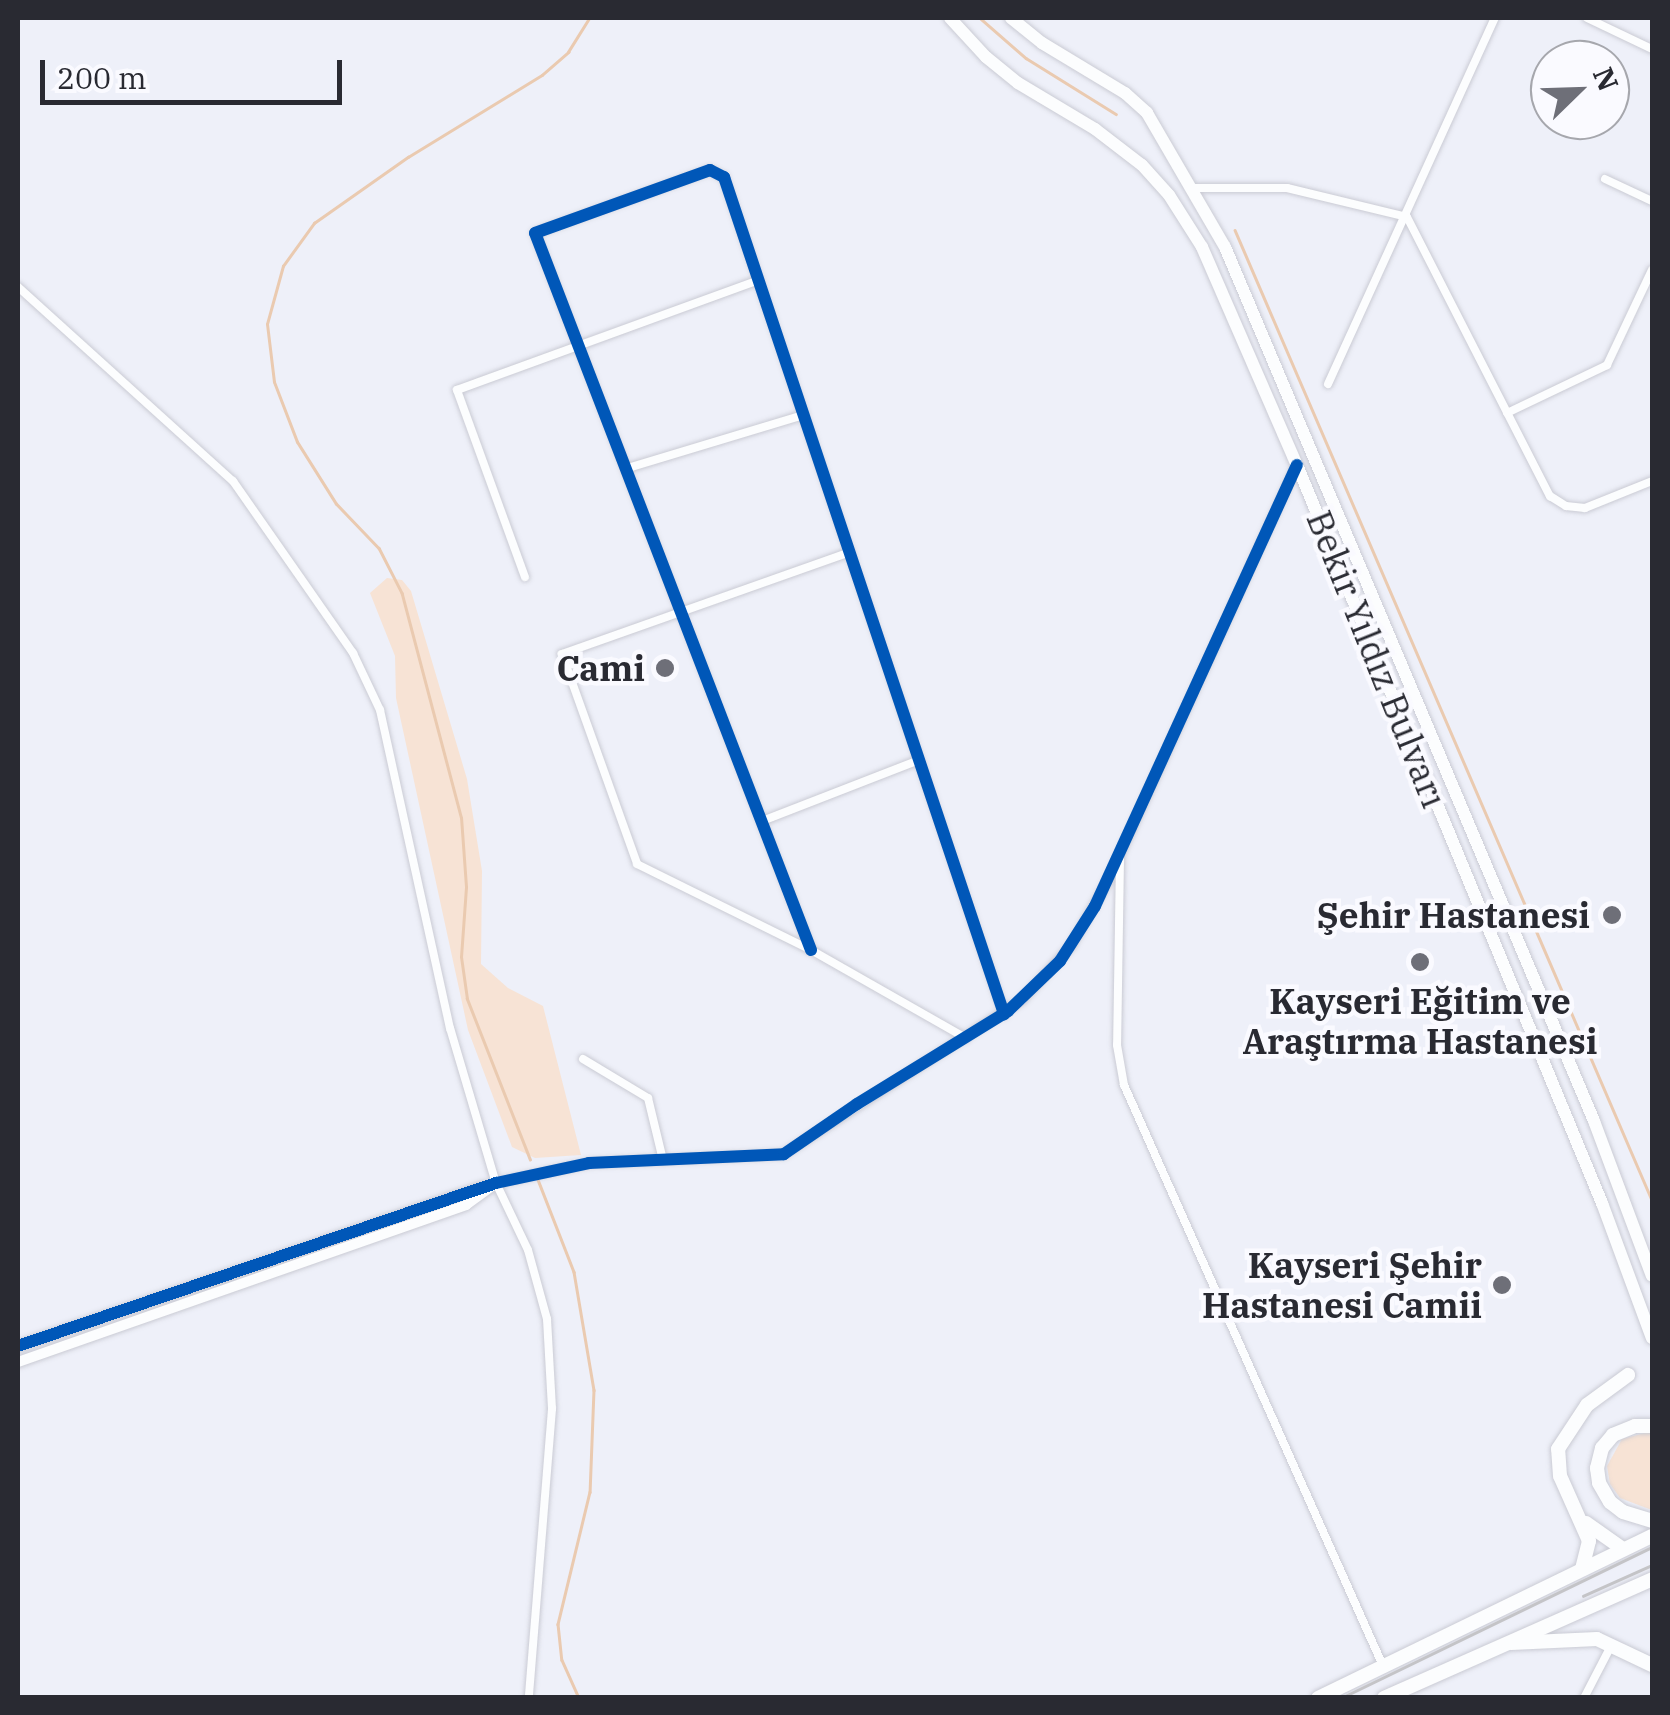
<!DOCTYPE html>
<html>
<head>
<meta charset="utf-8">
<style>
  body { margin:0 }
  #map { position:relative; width:1670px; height:1715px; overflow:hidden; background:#eef0f9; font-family:"IBM Plex Serif",serif }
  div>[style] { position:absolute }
  .green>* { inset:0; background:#f7e3d5 }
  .stream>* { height:2.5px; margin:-1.25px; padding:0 1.25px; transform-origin:1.25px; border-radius:1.25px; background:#eacab0 }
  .roads { filter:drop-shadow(0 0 2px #cacbd4) drop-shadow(0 0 2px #cacbd4) }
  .minor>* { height:8px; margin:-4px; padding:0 4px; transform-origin:4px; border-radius:4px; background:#fcfdfe }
  .tertiary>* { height:10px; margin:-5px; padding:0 5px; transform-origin:5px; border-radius:5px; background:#fcfdfe }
  .primary>* { height:12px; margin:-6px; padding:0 6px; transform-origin:6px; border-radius:6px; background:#fcfdfe }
  .trunk>* { height:14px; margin:-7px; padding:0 7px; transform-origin:7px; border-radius:7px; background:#fcfdfe }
  .tram>* { height:2.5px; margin:-1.25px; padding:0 1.25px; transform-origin:1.25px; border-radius:1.25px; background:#c4c4c7 }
  .cycleway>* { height:12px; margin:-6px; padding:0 6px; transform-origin:6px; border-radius:6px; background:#0057b8 }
  .dots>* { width:28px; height:28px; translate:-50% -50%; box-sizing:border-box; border:5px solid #fafaff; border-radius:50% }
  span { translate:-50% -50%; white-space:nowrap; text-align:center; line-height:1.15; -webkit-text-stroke:9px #fafaff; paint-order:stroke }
  .street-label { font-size:35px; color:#292a32 }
  .poi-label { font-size:35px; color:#292a32; font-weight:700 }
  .right { translate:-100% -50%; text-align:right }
  .frame { position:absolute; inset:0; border:20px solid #292a32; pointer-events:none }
  .north { position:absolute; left:1530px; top:40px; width:100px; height:100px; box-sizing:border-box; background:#fafaff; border:2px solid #a6a7ad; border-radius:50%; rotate:67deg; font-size:28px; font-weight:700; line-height:40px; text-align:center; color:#292a32 }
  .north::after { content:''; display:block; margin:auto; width:35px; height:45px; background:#6e6f78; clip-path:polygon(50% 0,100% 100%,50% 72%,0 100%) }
  .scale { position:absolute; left:40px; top:60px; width:302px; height:45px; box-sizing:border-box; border:5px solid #292a32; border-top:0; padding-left:12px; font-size:30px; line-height:35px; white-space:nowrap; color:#292a32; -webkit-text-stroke:8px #fafaff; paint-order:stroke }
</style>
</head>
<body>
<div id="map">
  <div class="green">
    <i style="clip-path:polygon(387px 578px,402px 580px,411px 591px,467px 779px,482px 871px,481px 964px,508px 988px,543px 1006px,581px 1155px,535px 1158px,512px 1147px,468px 1030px,396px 698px,395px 656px,370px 593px)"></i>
    <i style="clip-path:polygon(1652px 1431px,1652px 1509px,1649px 1509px,1620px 1498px,1610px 1484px,1607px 1466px,1622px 1439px)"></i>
  </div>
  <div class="stream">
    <i style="left:980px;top:18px;width:61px;rotate:41deg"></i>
    <i style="left:1026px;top:58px;width:106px;rotate:31.9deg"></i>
    <i style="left:1235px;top:230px;width:1056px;rotate:66.74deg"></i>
    <i style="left:530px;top:1160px;width:173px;rotate:-111.4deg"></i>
    <i style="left:467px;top:999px;width:42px;rotate:-98.1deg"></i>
    <i style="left:461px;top:957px;width:70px;rotate:-85.9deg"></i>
    <i style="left:466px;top:887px;width:69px;rotate:-94.1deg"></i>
    <i style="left:461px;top:818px;width:232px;rotate:-104.8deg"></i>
    <i style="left:402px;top:594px;width:51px;rotate:-117.1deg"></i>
    <i style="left:379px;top:549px;width:62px;rotate:-133.7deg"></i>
    <i style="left:336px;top:504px;width:73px;rotate:-122.2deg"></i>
    <i style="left:297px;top:442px;width:64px;rotate:-111deg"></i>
    <i style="left:274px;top:382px;width:58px;rotate:-96.9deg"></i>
    <i style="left:267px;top:324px;width:60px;rotate:-74.6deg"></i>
    <i style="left:283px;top:266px;width:53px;rotate:-54.2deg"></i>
    <i style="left:314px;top:223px;width:115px;rotate:-35.1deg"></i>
    <i style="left:408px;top:157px;width:157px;rotate:-31.5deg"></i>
    <i style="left:542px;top:75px;width:35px;rotate:-41deg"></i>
    <i style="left:568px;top:52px;width:40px;rotate:-58deg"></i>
    <i style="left:537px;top:1177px;width:102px;rotate:68.7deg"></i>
    <i style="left:574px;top:1272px;width:120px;rotate:80.4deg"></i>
    <i style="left:594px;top:1390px;width:102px;rotate:92.2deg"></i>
    <i style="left:590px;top:1492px;width:136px;rotate:103.6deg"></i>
    <i style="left:558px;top:1624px;width:36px;rotate:84deg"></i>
    <i style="left:562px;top:1660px;width:42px;rotate:65.9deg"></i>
  </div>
  <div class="roads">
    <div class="minor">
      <i style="left:1587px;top:18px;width:72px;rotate:25.5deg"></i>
      <i style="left:1605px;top:179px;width:52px;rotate:25.1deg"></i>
      <i style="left:1194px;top:188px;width:93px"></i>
      <i style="left:1287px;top:188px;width:123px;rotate:13.6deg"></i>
      <i style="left:1407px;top:217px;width:314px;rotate:62.9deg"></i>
      <i style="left:1550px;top:496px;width:19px;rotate:32deg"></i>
      <i style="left:1566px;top:506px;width:19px;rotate:6deg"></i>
      <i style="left:1585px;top:508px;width:72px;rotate:-21.9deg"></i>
      <i style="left:18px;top:287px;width:290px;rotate:42.1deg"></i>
      <i style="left:233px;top:481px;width:210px;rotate:55.1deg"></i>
      <i style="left:353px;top:653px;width:63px;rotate:64.7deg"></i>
      <i style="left:380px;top:710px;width:326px;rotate:77.6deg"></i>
      <i style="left:450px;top:1028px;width:162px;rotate:73.5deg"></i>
      <i style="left:496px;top:1183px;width:74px;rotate:64.5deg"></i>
      <i style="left:528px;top:1250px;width:72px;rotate:74.6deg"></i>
      <i style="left:547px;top:1319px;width:90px;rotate:86.8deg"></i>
      <i style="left:552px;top:1409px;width:290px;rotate:94.6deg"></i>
      <i style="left:1328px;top:384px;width:402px;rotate:-65.5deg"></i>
      <i style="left:1507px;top:413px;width:111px;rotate:-25.6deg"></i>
      <i style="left:1607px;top:365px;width:105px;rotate:-64.7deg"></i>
      <i style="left:628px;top:468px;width:184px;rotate:-16.8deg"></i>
      <i style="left:850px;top:552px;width:306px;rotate:160.5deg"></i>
      <i style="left:562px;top:654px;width:223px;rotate:70.3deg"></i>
      <i style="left:637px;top:864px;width:194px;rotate:26.3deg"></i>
      <i style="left:811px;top:950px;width:178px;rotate:29.6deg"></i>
      <i style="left:525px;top:577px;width:199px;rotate:-110deg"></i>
      <i style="left:457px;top:390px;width:321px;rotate:-20deg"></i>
      <i style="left:762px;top:821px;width:168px;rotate:-21.2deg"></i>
      <i style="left:1120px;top:859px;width:186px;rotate:90.9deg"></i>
      <i style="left:1117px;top:1045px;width:41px;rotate:80.1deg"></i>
      <i style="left:1124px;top:1085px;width:636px;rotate:65.97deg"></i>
      <i style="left:811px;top:950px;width:768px;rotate:-111.05deg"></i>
      <i style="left:535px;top:233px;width:186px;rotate:-19.8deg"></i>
      <i style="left:710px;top:170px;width:16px;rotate:27deg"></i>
      <i style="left:724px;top:177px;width:883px;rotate:71.5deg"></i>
      <i style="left:583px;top:1059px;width:76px;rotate:31deg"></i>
      <i style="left:648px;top:1098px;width:64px;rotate:76.4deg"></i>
      <i style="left:496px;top:1183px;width:95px;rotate:-12.1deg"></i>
      <i style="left:589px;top:1163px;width:195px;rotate:-2.6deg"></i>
      <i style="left:784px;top:1154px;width:283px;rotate:-32.9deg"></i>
      <i style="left:1022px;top:1000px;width:73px;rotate:-47.8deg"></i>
      <i style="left:1071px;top:946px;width:75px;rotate:-60.4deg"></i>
      <i style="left:1108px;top:881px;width:457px;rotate:-65.6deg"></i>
      <i style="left:1584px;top:1698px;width:61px;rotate:-62.6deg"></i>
    </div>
    <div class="tertiary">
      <i style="left:18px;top:1346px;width:494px;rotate:-18.9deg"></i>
      <i style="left:18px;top:1362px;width:475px;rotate:-19.3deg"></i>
      <i style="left:466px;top:1205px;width:37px;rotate:-36deg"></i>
    </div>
    <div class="primary">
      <i style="left:950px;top:18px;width:53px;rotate:47.3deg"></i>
      <i style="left:986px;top:57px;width:41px;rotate:39.1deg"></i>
      <i style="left:1018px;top:83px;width:90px;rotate:30.9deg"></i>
      <i style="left:1095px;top:129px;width:59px;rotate:37.5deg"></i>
      <i style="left:1142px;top:165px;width:40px;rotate:48deg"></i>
      <i style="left:1169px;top:195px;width:62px;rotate:57.6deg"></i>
      <i style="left:1202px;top:247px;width:238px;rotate:66.5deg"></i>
      <i style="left:1297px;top:465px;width:799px;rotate:67.55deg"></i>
      <i style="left:1602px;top:1203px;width:144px;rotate:69.7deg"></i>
      <i style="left:1011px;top:18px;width:40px;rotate:39deg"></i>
      <i style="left:1042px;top:43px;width:97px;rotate:31.1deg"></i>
      <i style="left:1125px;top:93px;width:30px;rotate:42deg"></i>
      <i style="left:1147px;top:113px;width:155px;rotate:59.8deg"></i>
      <i style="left:1225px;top:247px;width:949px;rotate:67.11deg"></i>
      <i style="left:1594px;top:1121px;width:165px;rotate:69.5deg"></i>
    </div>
    <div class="trunk">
      <i style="left:1652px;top:1426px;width:17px;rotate:180deg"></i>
      <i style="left:1635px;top:1426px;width:24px;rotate:158deg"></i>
      <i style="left:1613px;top:1435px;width:17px;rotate:130deg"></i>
      <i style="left:1602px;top:1448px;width:21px;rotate:104deg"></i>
      <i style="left:1597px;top:1468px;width:15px;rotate:82deg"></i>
      <i style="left:1599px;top:1483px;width:22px;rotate:60deg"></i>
      <i style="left:1610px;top:1502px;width:16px;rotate:38deg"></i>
      <i style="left:1623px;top:1512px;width:30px;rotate:17deg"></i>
      <i style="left:1586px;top:1523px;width:45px;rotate:35.1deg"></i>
      <i style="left:1582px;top:1569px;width:29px;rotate:-76deg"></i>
      <i style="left:1589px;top:1541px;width:71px;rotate:-114deg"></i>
      <i style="left:1560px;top:1476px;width:27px;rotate:-94deg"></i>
      <i style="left:1558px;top:1449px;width:53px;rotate:-56.6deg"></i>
      <i style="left:1587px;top:1405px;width:51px;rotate:-36.2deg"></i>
      <i style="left:1511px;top:1643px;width:86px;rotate:-2.7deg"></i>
      <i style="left:1597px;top:1639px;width:61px;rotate:25.3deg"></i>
      <i style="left:1318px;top:1698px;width:371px;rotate:-25.9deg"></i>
      <i style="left:1384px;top:1698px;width:293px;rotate:-23.9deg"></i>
    </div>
  </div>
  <div class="tram">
    <i style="left:1583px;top:1596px;width:76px;rotate:-24.2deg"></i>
    <i style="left:1341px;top:1698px;width:346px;rotate:-25.9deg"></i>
  </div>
  <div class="cycleway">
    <i style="left:811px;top:950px;width:768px;rotate:-111.05deg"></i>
    <i style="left:535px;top:233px;width:186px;rotate:-19.8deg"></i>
    <i style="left:710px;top:170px;width:16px;rotate:27deg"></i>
    <i style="left:724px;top:177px;width:883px;rotate:71.5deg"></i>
    <i style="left:18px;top:1346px;width:505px;rotate:-18.83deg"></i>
    <i style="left:496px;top:1183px;width:95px;rotate:-12.1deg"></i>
    <i style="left:589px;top:1163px;width:195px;rotate:-2.6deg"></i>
    <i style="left:784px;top:1154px;width:88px;rotate:-34.4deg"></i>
    <i style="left:857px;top:1104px;width:177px;rotate:-31.6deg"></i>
    <i style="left:1008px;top:1011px;width:72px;rotate:-43.9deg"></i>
    <i style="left:1060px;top:961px;width:65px;rotate:-57.5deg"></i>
    <i style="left:1095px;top:906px;width:485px;rotate:-65.4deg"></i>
  </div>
  <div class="dots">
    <i style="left:665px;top:668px;background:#6e6f78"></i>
    <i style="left:1612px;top:915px;background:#6e6f78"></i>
    <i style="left:1420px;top:962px;background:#6e6f78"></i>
    <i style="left:1502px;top:1285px;background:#6e6f78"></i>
  </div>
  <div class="street-label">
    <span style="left:1377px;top:659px;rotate:68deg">Bekir Yıldız Bulvarı</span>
  </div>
  <div class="poi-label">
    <span class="right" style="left:645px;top:668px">Cami</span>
    <span class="right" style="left:1590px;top:915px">Şehir Hastanesi</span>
    <span style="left:1420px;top:1021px">Kayseri Eğitim ve<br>Araştırma Hastanesi</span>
    <span class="right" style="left:1482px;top:1285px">Kayseri Şehir<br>Hastanesi Camii</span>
  </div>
  <div class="frame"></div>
  <div class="north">N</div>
  <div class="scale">200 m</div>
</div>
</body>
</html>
